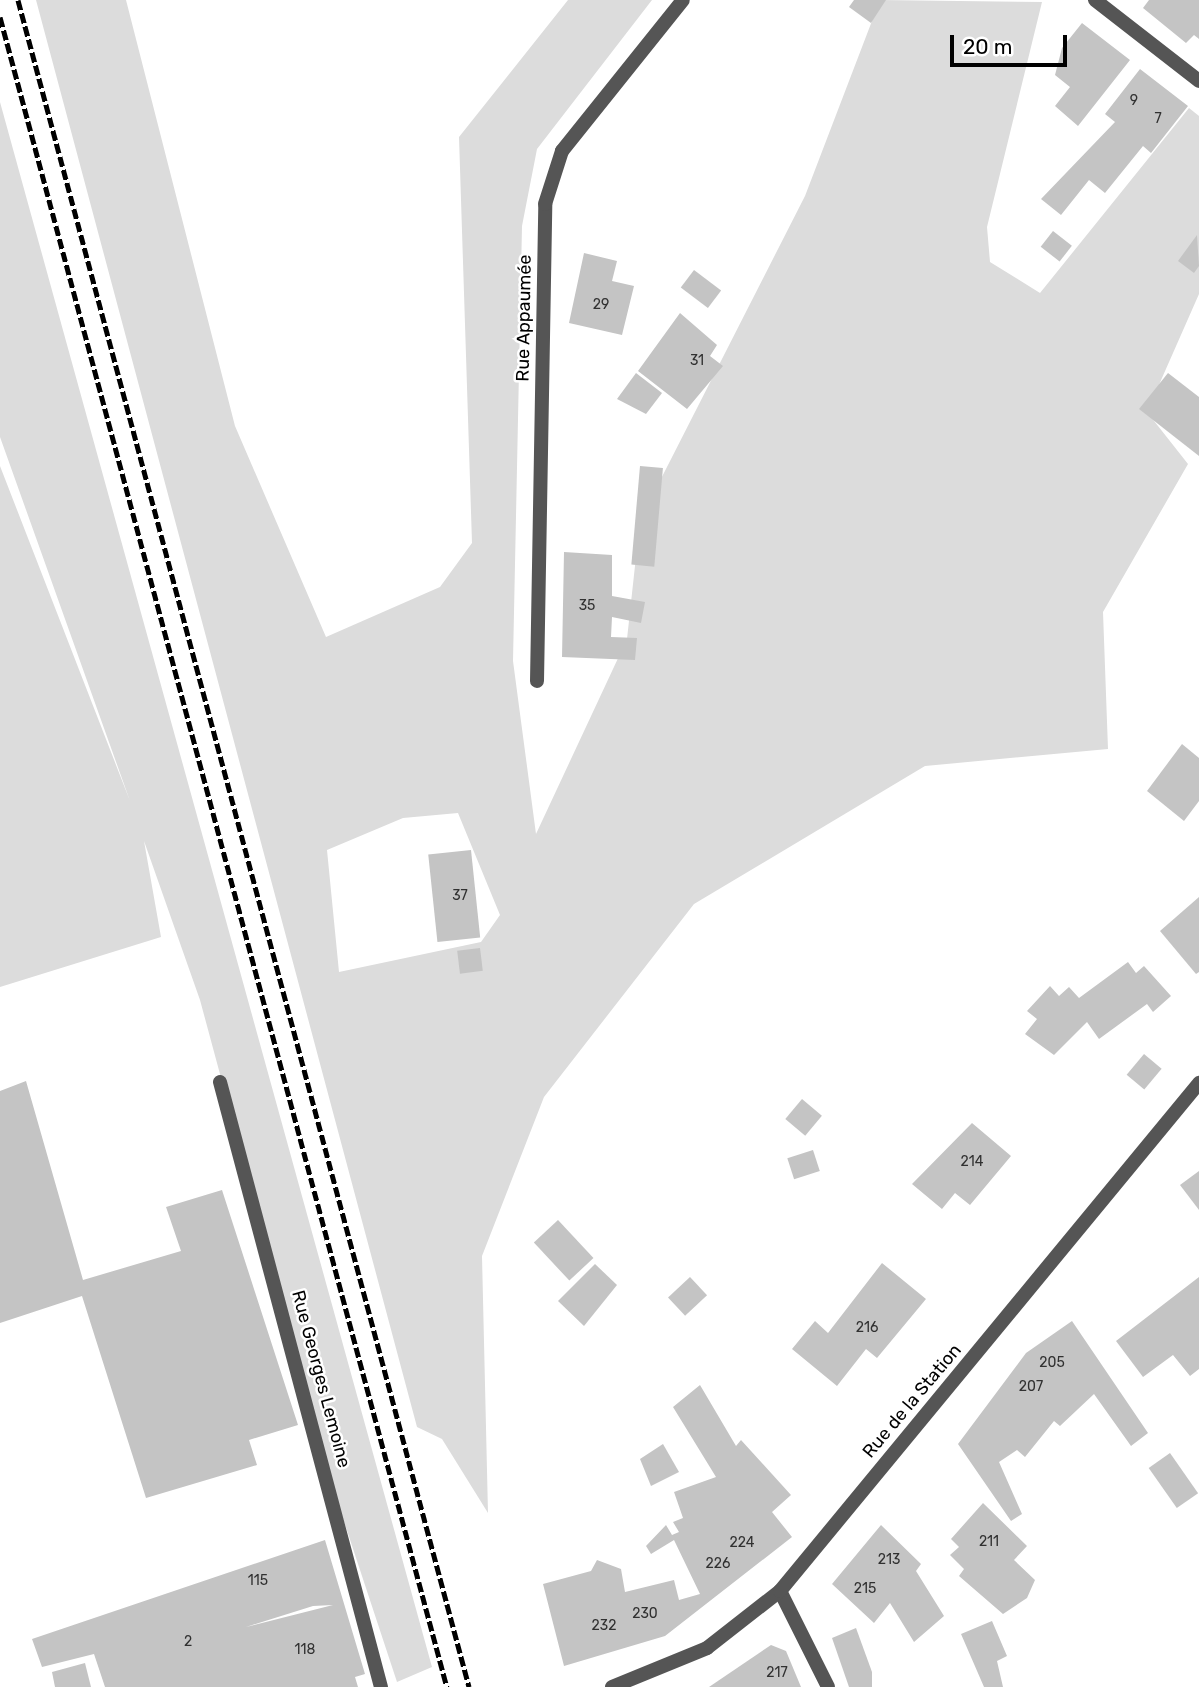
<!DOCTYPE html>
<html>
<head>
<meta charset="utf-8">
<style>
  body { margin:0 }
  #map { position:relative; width:1199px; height:1687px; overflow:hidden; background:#fff; font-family:Rubik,sans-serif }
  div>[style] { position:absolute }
  .green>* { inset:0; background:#dcdcdc }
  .building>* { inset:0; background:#c4c4c4; transform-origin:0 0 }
  .minor>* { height:14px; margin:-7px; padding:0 7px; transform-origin:7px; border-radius:7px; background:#555 }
  .tertiary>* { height:14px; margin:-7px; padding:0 7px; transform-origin:7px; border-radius:7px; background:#555 }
  .rail>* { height:5px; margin-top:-2.5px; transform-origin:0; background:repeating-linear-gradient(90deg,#000 0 10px,transparent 0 13.5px) }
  span { translate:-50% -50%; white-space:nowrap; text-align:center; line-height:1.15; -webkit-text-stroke:5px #fff; paint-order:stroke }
  .number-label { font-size:14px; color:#313131 }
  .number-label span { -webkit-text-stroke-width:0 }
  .street-label { font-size:18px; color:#000 }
  .scale { position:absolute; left:950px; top:35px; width:117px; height:32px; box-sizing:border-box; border:4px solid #000; border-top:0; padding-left:9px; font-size:21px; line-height:24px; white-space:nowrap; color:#000; -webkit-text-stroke:5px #fff; paint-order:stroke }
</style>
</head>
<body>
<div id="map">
  <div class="green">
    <i style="clip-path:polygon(evenodd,36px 0,126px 0,235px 426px,326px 637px,440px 587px,472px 543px,459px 137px,568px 0,652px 0,537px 149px,522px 226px,513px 661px,536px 834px,627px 639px,640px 520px,805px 196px,880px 0,1042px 2px,987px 227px,990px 262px,1040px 293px,1189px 108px,1199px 116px,1199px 294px,1147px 412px,1188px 464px,1103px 612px,1108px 749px,925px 766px,694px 904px,544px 1097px,482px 1256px,488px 1513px,442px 1439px,417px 1427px,36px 0,458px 813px,500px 915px,481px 942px,339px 972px,327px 850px,403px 818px,458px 813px)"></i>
    <i style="clip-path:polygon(0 102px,432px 1667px,397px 1682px,326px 1467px,200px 1000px,144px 841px,161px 937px,0 987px,0 466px,130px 801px,0 437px)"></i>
  </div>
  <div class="building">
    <i style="clip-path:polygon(854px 0,886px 0,871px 23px,849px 7px)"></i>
    <i style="clip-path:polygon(1149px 0,1199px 0,1199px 39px,1194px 35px,1186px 43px,1143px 8px)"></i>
    <i style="clip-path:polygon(1082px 23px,1130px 60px,1078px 126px,1055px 106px,1070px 87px,1055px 75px,1062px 48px)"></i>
    <i style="clip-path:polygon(1140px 69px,1188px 106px,1151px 153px,1143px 146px,1105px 193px,1089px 180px,1061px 215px,1041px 199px,1115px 122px,1105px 114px)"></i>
    <i style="left:1053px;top:231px;width:24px;height:20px;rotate:38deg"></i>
    <i style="clip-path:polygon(1197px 235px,1199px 266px,1194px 273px,1178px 261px)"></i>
    <i style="clip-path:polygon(584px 253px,617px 261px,612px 281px,634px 286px,622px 335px,569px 323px)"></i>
    <i style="left:694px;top:270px;width:34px;height:22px;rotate:37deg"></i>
    <i style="clip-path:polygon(680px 313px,717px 345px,710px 356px,723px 366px,687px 409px,638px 371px)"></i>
    <i style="clip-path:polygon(636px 373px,662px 393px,646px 414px,617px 399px)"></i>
    <i style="clip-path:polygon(1168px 373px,1199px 397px,1199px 456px,1139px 409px)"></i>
    <i style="left:640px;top:466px;width:23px;height:99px;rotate:5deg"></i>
    <i style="clip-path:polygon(564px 552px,612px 555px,612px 596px,645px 602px,641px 623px,612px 617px,611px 637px,637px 638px,635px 660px,562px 657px)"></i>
    <i style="clip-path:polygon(1182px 744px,1199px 758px,1199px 801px,1184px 821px,1147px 791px)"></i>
    <i style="left:471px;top:850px;width:88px;height:43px;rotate:84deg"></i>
    <i style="clip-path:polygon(1199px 897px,1199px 972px,1196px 974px,1160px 931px)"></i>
    <i style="left:480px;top:948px;width:23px;height:23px;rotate:83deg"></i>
    <i style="clip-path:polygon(1128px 962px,1136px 973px,1144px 966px,1171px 996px,1153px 1012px,1147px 1004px,1099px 1039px,1087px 1022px,1054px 1055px,1025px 1034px,1037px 1019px,1027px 1011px,1050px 986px,1059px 996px,1069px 987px,1079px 998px)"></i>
    <i style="left:1144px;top:1054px;width:23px;height:27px;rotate:40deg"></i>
    <i style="clip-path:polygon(26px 1081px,83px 1280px,181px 1251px,166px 1207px,222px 1190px,298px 1425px,249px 1440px,257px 1465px,146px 1498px,82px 1296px,0 1323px,0 1091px)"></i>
    <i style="left:802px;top:1099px;width:26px;height:26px;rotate:40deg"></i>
    <i style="clip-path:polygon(972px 1123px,1011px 1156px,970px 1205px,955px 1193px,942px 1209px,912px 1184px)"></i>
    <i style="left:813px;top:1150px;width:22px;height:27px;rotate:72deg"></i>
    <i style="clip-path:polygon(1199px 1171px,1199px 1210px,1180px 1185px)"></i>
    <i style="left:558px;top:1220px;width:52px;height:33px;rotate:47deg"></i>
    <i style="clip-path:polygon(882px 1263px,926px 1299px,877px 1358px,866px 1349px,837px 1386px,792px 1349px,815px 1321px,828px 1333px)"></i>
    <i style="clip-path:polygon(595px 1264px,617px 1285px,584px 1326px,558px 1301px)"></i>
    <i style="left:690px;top:1277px;width:25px;height:30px;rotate:47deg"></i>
    <i style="clip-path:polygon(1199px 1277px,1199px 1369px,1190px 1376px,1173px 1355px,1143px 1377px,1116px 1341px)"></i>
    <i style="clip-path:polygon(1072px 1321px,1148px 1433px,1131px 1446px,1094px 1394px,1060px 1426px,1054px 1421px,1025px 1457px,1017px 1450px,999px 1462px,1022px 1514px,1011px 1521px,958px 1444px,1026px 1353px)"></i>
    <i style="clip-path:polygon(700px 1385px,736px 1446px,741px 1440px,791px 1495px,772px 1512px,792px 1537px,665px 1636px,564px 1666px,543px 1584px,591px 1571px,597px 1560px,621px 1569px,625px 1592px,674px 1580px,679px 1600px,700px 1594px,674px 1540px,651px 1554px,646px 1546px,666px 1525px,672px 1535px,679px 1532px,673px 1522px,683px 1518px,674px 1492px,716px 1477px,673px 1407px)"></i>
    <i style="clip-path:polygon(663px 1444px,679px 1472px,651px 1486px,640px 1459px)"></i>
    <i style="left:1170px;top:1453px;width:49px;height:26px;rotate:55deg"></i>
    <i style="clip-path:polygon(983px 1503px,1027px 1546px,1014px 1560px,1035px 1580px,1027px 1598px,1003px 1614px,959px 1576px,964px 1569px,950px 1555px,959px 1547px,951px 1539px)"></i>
    <i style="clip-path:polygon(881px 1525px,921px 1564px,916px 1571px,944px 1616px,914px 1642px,890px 1603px,874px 1623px,832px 1584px)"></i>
    <i style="clip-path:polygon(evenodd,325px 1540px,365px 1674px,355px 1677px,358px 1687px,105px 1687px,94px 1654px,42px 1667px,32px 1639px,325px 1540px,333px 1605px,246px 1627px,313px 1606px,333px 1605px)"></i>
    <i style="clip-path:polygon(992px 1621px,1007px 1656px,997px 1661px,1003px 1687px,984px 1687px,961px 1634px)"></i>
    <i style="clip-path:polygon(856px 1628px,872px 1672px,872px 1687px,849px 1687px,832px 1638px)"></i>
    <i style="clip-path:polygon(771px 1645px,786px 1651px,801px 1687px,709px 1687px)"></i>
    <i style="clip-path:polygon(85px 1663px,91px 1687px,55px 1687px,52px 1672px)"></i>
  </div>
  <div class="minor">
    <i style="left:537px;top:681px;width:477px;rotate:-89deg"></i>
    <i style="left:545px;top:204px;width:56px;rotate:-72.2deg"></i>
    <i style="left:562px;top:151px;width:193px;rotate:-51.3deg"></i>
    <i style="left:220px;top:1082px;width:626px;rotate:75.1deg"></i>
    <i style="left:780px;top:1591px;width:107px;rotate:63.4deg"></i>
    <i style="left:612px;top:1687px;width:103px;rotate:-22.3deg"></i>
    <i style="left:707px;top:1648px;width:93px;rotate:-38deg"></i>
    <i style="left:780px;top:1591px;width:659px;rotate:-50.48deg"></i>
  </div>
  <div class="tertiary">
    <i style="left:1095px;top:0;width:132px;rotate:37.9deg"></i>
  </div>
  <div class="rail">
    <i style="left:18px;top:0;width:1746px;rotate:75.03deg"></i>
    <i style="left:0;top:17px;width:1729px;rotate:75.02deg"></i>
  </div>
  <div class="number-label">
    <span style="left:1134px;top:101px">9</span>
    <span style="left:1158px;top:119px">7</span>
    <span style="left:601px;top:305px">29</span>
    <span style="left:697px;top:361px">31</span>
    <span style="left:587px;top:606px">35</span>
    <span style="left:460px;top:896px">37</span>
    <span style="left:972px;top:1162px">214</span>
    <span style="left:867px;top:1328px">216</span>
    <span style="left:1052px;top:1363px">205</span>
    <span style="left:1031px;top:1387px">207</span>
    <span style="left:989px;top:1542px">211</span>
    <span style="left:742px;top:1543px">224</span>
    <span style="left:889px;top:1560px">213</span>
    <span style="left:718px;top:1564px">226</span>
    <span style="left:258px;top:1581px">115</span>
    <span style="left:865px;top:1589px">215</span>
    <span style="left:645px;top:1614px">230</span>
    <span style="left:604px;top:1626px">232</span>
    <span style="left:188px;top:1642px">2</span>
    <span style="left:305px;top:1650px">118</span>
    <span style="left:777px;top:1673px">217</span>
  </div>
  <div class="street-label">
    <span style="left:524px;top:318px;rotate:-89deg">Rue Appaumée</span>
    <span style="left:321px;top:1379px;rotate:75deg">Rue Georges Lemoine</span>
    <span style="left:912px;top:1401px;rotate:-50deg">Rue de la Station</span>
  </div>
  <div class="scale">20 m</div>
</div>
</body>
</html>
